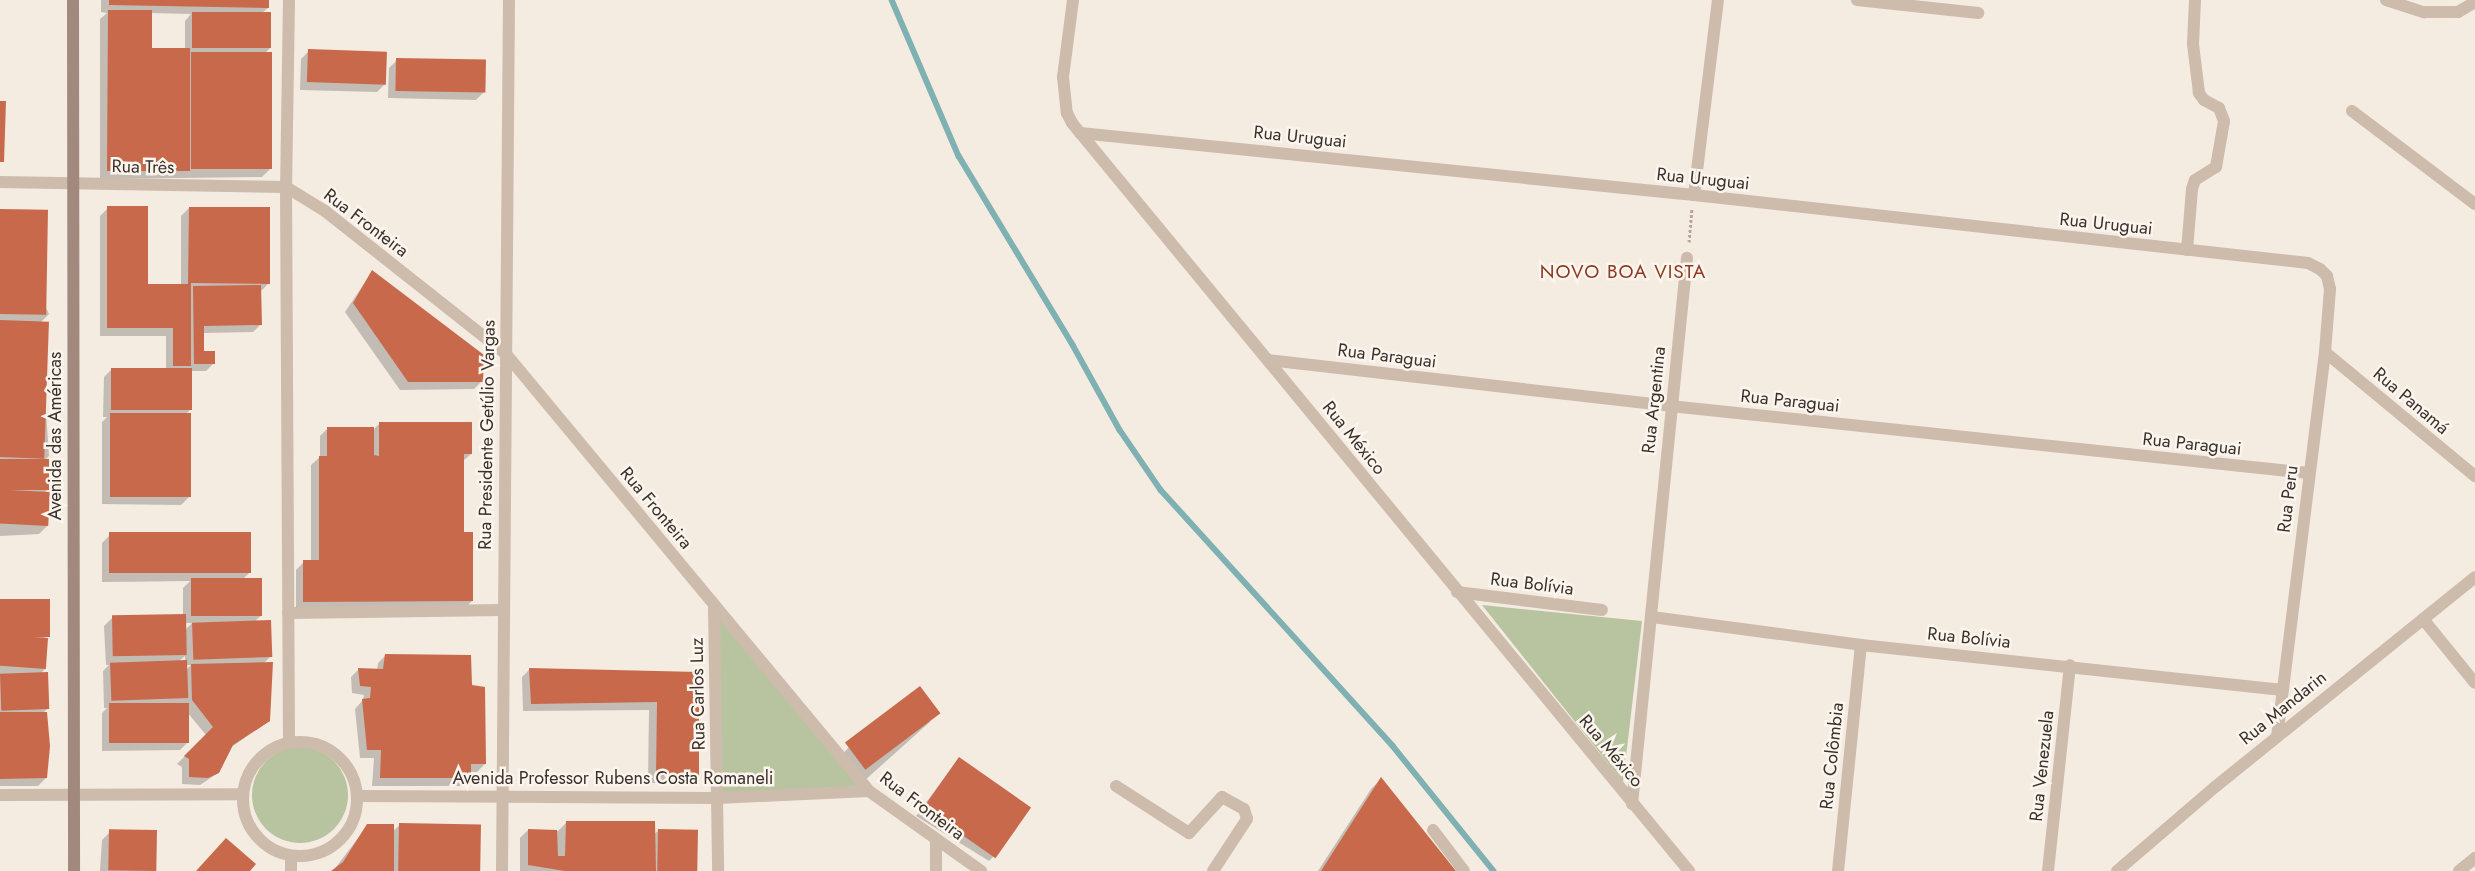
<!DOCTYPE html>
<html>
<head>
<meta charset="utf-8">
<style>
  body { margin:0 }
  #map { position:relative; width:2475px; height:871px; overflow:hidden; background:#f4ebe1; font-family:Jost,sans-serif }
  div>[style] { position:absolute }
  .green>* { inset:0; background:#b8c4a0 }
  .round { border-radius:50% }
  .shadow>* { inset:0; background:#0003 }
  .stream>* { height:5.5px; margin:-2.75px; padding:0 2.75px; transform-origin:2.75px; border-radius:2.75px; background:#7fb0b2 }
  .building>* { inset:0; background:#c8694b; transform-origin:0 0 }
  .path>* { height:3px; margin-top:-1.5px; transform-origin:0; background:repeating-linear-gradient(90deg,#b9a596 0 2.5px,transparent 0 5px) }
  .lane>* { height:12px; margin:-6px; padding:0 6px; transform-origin:6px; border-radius:6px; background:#cdbbac }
  .street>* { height:12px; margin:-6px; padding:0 6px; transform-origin:6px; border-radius:6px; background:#cdbbac }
  .street>.ring { margin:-6px; padding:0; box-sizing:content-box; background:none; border:12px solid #cdbbac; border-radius:50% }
  .secondary>* { height:12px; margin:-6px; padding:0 6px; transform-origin:6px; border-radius:6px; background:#a18a7d }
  span { translate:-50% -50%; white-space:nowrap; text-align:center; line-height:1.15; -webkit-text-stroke:5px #fbf5ee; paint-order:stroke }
  .street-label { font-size:18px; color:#3b302b }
  .neighbourhood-label { font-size:19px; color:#8c3b22; letter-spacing:1px }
</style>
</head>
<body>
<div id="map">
  <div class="green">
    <i style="clip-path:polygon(1482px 605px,1642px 621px,1623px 782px)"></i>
    <i style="clip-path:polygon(714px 606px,869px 791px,717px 798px)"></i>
    <i class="round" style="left:252px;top:747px;width:96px;height:96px"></i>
  </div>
  <div class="shadow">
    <i style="clip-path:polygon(evenodd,101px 0,268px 0,268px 8px,262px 13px,270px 48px,265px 53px,270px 169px,262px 177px,100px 179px,100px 19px,107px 13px,101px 12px,101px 0,151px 13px,191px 14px,185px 21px,185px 49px,151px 49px,151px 13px)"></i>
    <i style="clip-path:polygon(309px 51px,385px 84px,377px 92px,300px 90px,301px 59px)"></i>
    <i style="clip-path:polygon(397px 60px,484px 92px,476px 100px,388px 98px,389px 68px)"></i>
    <i style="clip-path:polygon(108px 208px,147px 285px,181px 285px,181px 216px,189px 208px,269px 283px,260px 292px,261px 324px,253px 332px,203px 333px,203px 352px,214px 363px,206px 371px,191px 371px,191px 409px,186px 414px,189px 497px,181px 505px,102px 504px,102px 422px,107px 417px,103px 417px,104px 377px,112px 369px,166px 369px,166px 336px,100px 336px,100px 216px)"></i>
    <i style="clip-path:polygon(0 210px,49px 314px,40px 323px,49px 456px,45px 460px,48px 489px,43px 494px,47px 526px,39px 534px,0 536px)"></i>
    <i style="clip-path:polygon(372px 272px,482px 381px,474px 389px,400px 390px,345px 312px)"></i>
    <i style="clip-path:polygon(380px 423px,471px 454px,463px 461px,463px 533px,472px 601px,464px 609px,296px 609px,296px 570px,304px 562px,311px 562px,311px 465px,320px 457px,320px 436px,328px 428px,373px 430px)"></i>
    <i style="clip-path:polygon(evenodd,110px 535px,250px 572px,243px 579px,262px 615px,255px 621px,270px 657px,263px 664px,269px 721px,230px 748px,218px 773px,200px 785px,182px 784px,182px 767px,177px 764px,206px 735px,187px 712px,187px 743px,180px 750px,102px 751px,102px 713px,107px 708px,104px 708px,103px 671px,109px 665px,106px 665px,104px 626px,112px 618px,183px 616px,183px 588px,190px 581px,102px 582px,102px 543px,110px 535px,185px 623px,192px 623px,185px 630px,185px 623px,110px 535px,185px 656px,185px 661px,179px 661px,185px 656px,110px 535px,186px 665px,191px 665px,186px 670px,186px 665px)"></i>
    <i style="clip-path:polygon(0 600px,47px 635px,43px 640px,45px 669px,40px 674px,48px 708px,43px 713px,46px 778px,38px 786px,0 786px)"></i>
    <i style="clip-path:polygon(386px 655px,485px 764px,477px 772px,470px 772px,470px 778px,462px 786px,372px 786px,374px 758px,360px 758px,355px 709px,363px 700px,364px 695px,352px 693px,351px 677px,359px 669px,377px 670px,378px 663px)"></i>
    <i style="clip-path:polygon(530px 669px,698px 673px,698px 775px,690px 783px,648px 783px,649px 710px,523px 711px,522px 677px)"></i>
    <i style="clip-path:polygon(931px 721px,864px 781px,842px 755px,849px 747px)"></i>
    <i style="clip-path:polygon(959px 758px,997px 853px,989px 861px,916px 816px)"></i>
    <i style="clip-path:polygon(1381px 779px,1455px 871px,1318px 871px,1371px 789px)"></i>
    <i style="clip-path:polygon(566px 823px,654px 834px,658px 831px,697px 871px,520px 871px,520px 838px,528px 830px,558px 831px)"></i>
    <i style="clip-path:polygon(368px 825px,393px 831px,400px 825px,480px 871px,333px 871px)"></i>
    <i style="clip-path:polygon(110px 832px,155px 871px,100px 871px,102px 840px)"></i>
  </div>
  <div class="stream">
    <i style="left:892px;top:0;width:170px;rotate:66.8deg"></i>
    <i style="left:959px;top:156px;width:221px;rotate:58.9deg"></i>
    <i style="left:1073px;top:345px;width:97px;rotate:61.1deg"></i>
    <i style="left:1120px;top:430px;width:73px;rotate:55.7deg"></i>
    <i style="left:1161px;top:490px;width:345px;rotate:47.8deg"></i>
    <i style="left:1393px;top:746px;width:161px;rotate:51.1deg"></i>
  </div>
  <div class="building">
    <i style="clip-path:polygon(109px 0,269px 0,269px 8px,109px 5px)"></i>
    <i style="clip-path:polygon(108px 10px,152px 10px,152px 48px,190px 48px,190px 171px,107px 171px)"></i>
    <i style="left:192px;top:12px;width:79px;height:36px"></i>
    <i style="left:308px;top:49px;width:79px;height:33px;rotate:2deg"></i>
    <i style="left:191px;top:52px;width:81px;height:117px"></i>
    <i style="left:396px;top:58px;width:90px;height:33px;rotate:1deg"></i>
    <i style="clip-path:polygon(0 101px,6px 101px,4px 162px,0 162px)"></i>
    <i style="clip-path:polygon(107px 206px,148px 206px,148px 284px,188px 284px,189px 207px,270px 207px,270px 284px,191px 283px,191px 366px,173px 366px,173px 328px,107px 328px)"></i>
    <i style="left:0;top:209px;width:48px;height:105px;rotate:1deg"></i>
    <i style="clip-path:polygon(372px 270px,484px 355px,483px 382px,408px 382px,353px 303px)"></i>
    <i style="clip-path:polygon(261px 285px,262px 325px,204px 326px,204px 351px,215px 351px,215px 364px,194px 364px,193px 286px)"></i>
    <i style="left:0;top:320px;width:49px;height:137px;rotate:2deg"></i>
    <i style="left:111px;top:368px;width:81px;height:42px"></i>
    <i style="left:110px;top:413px;width:81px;height:84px"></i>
    <i style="clip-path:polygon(379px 422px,472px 422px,472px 454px,464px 454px,464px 532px,473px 532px,473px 601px,303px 602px,303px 560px,319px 560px,319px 456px,327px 456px,327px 427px,374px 427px,374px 455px,379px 456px)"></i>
    <i style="left:49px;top:459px;width:31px;height:49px;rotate:90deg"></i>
    <i style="left:50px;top:492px;width:34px;height:50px;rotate:93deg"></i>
    <i style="left:251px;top:532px;width:41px;height:142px;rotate:90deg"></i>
    <i style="left:191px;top:578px;width:71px;height:38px"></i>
    <i style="left:0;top:599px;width:50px;height:38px"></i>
    <i style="left:186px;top:614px;width:41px;height:74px;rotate:89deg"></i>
    <i style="left:271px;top:620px;width:37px;height:79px;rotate:88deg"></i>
    <i style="left:48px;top:638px;width:31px;height:48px;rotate:94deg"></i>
    <i style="clip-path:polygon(385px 654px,471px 655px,472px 685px,485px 687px,486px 764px,471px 764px,471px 778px,380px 778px,381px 750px,367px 750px,362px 699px,370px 698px,371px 687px,360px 686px,358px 668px,383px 669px)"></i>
    <i style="left:187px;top:660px;width:38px;height:77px;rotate:88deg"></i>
    <i style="clip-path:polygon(273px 662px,270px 721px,233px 745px,219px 773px,208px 778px,189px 777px,189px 759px,184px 756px,213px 727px,192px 700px,191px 664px)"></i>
    <i style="clip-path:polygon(529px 668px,699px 672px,699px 775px,656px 776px,657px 702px,531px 704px)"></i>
    <i style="left:48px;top:672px;width:37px;height:48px;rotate:88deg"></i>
    <i style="left:920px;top:686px;width:34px;height:94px;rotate:53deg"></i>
    <i style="left:109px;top:703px;width:80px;height:40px"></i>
    <i style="clip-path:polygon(0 712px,47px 712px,50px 746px,47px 778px,0 779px)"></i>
    <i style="left:959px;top:757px;width:88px;height:62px;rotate:35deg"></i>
    <i style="clip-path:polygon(1381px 777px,1456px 871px,1321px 871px)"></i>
    <i style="clip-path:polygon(566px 821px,655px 821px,656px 871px,565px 871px,528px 865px,528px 829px,557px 830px,558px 856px,565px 856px)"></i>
    <i style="left:399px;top:823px;width:82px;height:48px;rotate:1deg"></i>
    <i style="clip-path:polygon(367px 824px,394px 824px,394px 871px,331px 871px,343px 862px)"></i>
    <i style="left:658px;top:829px;width:40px;height:42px;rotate:1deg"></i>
    <i style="left:157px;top:830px;width:41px;height:48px;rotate:91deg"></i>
    <i style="clip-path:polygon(226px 838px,256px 864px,250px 871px,196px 871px)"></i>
  </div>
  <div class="path">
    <i style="left:1689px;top:242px;width:33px;rotate:-85deg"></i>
  </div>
  <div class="lane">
    <i style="left:2187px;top:250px;width:61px;rotate:-85.3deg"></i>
    <i style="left:2192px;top:189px;width:9px;rotate:-72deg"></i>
    <i style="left:2195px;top:180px;width:25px;rotate:-32deg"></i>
    <i style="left:2216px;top:167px;width:47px;rotate:-80.1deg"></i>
    <i style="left:2224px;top:121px;width:14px;rotate:-111deg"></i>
    <i style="left:2219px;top:108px;width:17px;rotate:-152deg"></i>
    <i style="left:2204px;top:100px;width:9px;rotate:-126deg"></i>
    <i style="left:2199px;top:93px;width:49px;rotate:-97deg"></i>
    <i style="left:2193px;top:44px;width:44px;rotate:-87.4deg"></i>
    <i style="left:288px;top:613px;width:215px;rotate:-0.8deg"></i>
    <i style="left:1433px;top:830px;width:51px;rotate:52.9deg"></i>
  </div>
  <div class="street">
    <i style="left:289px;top:0;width:187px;rotate:90.9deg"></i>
    <i style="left:286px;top:187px;width:554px;rotate:89.69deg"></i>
    <i style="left:1073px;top:0;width:78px;rotate:97.4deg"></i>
    <i style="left:1063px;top:77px;width:36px;rotate:84deg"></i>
    <i style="left:1067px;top:113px;width:11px;rotate:63deg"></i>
    <i style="left:1072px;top:123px;width:970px;rotate:50.48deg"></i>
    <i style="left:1857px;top:0;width:122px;rotate:6.1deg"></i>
    <i style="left:2386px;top:0;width:40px;rotate:18deg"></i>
    <i style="left:2424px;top:12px;width:34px"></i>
    <i style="left:2458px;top:12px;width:20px;rotate:-30deg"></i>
    <i style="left:2352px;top:111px;width:154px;rotate:37.1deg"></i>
    <i style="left:1080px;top:133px;width:617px;rotate:5.77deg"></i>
    <i style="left:1694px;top:195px;width:618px;rotate:6.32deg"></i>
    <i style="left:2308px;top:263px;width:13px;rotate:27deg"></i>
    <i style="left:2320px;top:269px;width:10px;rotate:45deg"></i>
    <i style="left:2327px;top:276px;width:13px;rotate:77deg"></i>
    <i style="left:2330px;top:289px;width:63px;rotate:94.5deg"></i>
    <i style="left:2325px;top:352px;width:387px;rotate:97.1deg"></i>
    <i style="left:0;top:182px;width:286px;rotate:1deg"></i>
    <i style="left:286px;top:187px;width:46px;rotate:31.6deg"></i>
    <i style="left:325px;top:211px;width:231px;rotate:38.3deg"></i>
    <i style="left:506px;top:354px;width:568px;rotate:50.28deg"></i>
    <i style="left:869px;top:791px;width:138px;rotate:35.5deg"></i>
    <i style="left:1694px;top:195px;width:196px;rotate:-83deg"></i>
    <i style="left:2325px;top:352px;width:195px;rotate:39.6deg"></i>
    <i style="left:1268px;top:360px;width:405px;rotate:6.5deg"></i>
    <i style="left:1670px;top:406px;width:642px;rotate:5.99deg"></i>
    <i style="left:1457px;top:592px;width:146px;rotate:7.1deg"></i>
    <i style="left:714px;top:606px;width:265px;rotate:89.1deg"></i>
    <i style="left:1652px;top:617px;width:211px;rotate:7.6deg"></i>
    <i style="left:1861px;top:645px;width:424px;rotate:6.1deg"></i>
    <i style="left:2423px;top:619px;width:82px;rotate:50.9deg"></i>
    <i class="ring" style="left:243px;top:742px;width:102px;height:102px"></i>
    <i style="left:1116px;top:786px;width:87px;rotate:32.8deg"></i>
    <i style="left:1189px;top:833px;width:49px;rotate:-47.5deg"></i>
    <i style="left:1222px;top:797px;width:25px;rotate:29deg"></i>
    <i style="left:1244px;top:809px;width:10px;rotate:73deg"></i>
    <i style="left:1247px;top:819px;width:62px;rotate:123.2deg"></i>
    <i style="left:0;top:795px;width:242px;rotate:-0.2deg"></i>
    <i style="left:357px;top:796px;width:360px;rotate:0.3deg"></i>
    <i style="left:717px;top:798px;width:152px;rotate:-2.6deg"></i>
    <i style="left:1632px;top:804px;width:549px;rotate:-84.25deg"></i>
    <i style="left:291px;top:871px;width:15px;rotate:-90deg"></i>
    <i style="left:502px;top:871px;width:871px;rotate:-89.54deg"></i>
    <i style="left:936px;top:871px;width:31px;rotate:-90deg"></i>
    <i style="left:1838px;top:871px;width:227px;rotate:-84.2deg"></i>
    <i style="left:2048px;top:871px;width:207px;rotate:-83.9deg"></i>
    <i style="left:2117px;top:871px;width:129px;rotate:-40.6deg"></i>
    <i style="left:2215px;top:787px;width:334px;rotate:-38.9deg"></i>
    <i style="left:2459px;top:871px;width:21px;rotate:-39deg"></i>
  </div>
  <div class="secondary">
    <i style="left:73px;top:0;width:871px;rotate:89.93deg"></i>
  </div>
  <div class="street-label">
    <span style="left:1300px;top:137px;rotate:6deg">Rua Uruguai</span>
    <span style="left:143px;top:167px;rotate:1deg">Rua Três</span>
    <span style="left:1703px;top:179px;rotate:6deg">Rua Uruguai</span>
    <span style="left:366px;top:223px;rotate:37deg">Rua Fronteira</span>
    <span style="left:2106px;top:224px;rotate:6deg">Rua Uruguai</span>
    <span style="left:1387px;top:356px;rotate:7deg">Rua Paraguai</span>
    <span style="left:1654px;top:400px;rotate:-84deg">Rua Argentina</span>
    <span style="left:1790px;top:401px;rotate:6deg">Rua Paraguai</span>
    <span style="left:2411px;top:401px;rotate:40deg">Rua Panamá</span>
    <span style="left:487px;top:435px;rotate:-89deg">Rua Presidente Getúlio Vargas</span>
    <span style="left:55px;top:436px;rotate:-90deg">Avenida das Américas</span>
    <span style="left:1354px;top:438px;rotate:51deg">Rua México</span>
    <span style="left:2192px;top:444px;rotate:6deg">Rua Paraguai</span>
    <span style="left:2288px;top:499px;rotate:-83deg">Rua Peru</span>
    <span style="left:656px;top:508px;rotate:50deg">Rua Fronteira</span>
    <span style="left:1532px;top:584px;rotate:7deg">Rua Bolívia</span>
    <span style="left:1969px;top:638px;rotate:6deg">Rua Bolívia</span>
    <span style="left:698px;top:694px;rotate:-91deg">Rua Carlos Luz</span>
    <span style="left:2283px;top:708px;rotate:-39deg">Rua Mandarin</span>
    <span style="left:1611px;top:751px;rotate:50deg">Rua México</span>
    <span style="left:1832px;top:756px;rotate:-84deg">Rua Colômbia</span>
    <span style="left:2042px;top:766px;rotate:-84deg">Rua Venezuela</span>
    <span style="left:613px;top:778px">Avenida Professor Rubens Costa Romaneli</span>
    <span style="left:922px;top:806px;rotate:37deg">Rua Fronteira</span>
  </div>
  <div class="neighbourhood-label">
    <span style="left:1623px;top:272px">NOVO BOA VISTA</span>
  </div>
</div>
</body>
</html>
